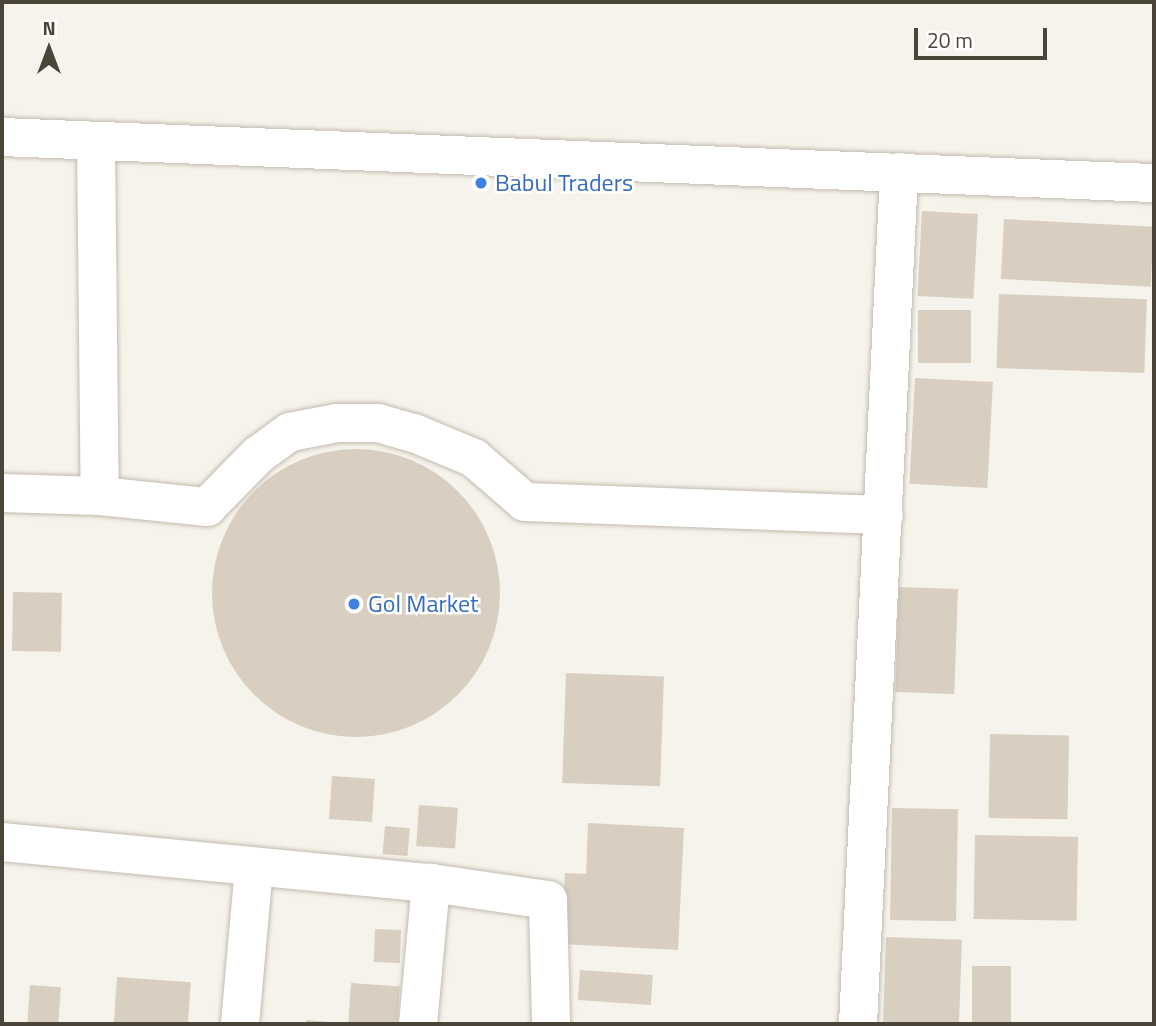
<!DOCTYPE html>
<html>
<head>
<meta charset="utf-8">
<style>
  body { margin:0 }
  #map { position:relative; width:1156px; height:1026px; overflow:hidden; background:#f6f3ec; font-family:"Titillium Web",sans-serif }
  div>[style] { position:absolute }
  .building>* { inset:0; background:#d8cfc1; transform-origin:0 0 }
  .round { border-radius:50% }
  .roads { filter:drop-shadow(0 0 2px #c2bbae) drop-shadow(0 0 2px #c2bbae) }
  .street>* { height:38px; margin:-19px; padding:0 19px; transform-origin:19px; border-radius:19px; background:#fff }
  .dots>* { width:19px; height:19px; translate:-50% -50%; box-sizing:border-box; border:4px solid #fff; border-radius:50% }
  span { translate:-50% -50%; white-space:nowrap; text-align:center; line-height:1.15; -webkit-text-stroke:5px #fff; paint-order:stroke }
  .shop-label { font-size:24px; color:#366cbe }
  .left { translate:0 -50%; text-align:left }
  .frame { position:absolute; inset:0; border:4px solid #4b4439; pointer-events:none }
  .north { position:absolute; left:14px; top:14px; width:70px; height:70px; -webkit-text-stroke:5px #fff; paint-order:stroke; rotate:0deg; font-size:19px; font-weight:700; line-height:28px; text-align:center; color:#4b4439 }
  .north::after { content:''; display:block; margin:auto; width:24px; height:32px; background:#4b4439; clip-path:polygon(50% 0,100% 100%,50% 72%,0 100%) }
  .scale { position:absolute; left:914px; top:28px; width:133px; height:32px; box-sizing:border-box; border:4px solid #4b4439; border-top:0; padding-left:9px; font-size:21px; line-height:24px; white-space:nowrap; color:#4b4439; -webkit-text-stroke:5px #fff; paint-order:stroke }
</style>
</head>
<body>
<div id="map">
  <div class="building">
    <i style="left:922px;top:211px;width:56px;height:85px;rotate:3deg"></i>
    <i style="left:1004px;top:219px;width:150px;height:60px;rotate:3deg"></i>
    <i style="left:999px;top:294px;width:148px;height:74px;rotate:2deg"></i>
    <i style="left:918px;top:310px;width:53px;height:53px"></i>
    <i style="left:915px;top:378px;width:78px;height:106px;rotate:3deg"></i>
    <i class="round" style="left:212px;top:449px;width:288px;height:288px"></i>
    <i style="left:899px;top:587px;width:59px;height:105px;rotate:2deg"></i>
    <i style="left:13px;top:592px;width:49px;height:59px;rotate:1deg"></i>
    <i style="left:566px;top:673px;width:98px;height:110px;rotate:2deg"></i>
    <i style="left:990px;top:734px;width:79px;height:84px;rotate:1deg"></i>
    <i style="left:332px;top:776px;width:43px;height:43px;rotate:4deg"></i>
    <i style="left:419px;top:805px;width:39px;height:41px;rotate:4deg"></i>
    <i style="left:892px;top:808px;width:66px;height:112px;rotate:1deg"></i>
    <i style="clip-path:polygon(588px 823px,684px 828px,678px 950px,561px 944px,565px 873px,586px 874px)"></i>
    <i style="left:385px;top:826px;width:25px;height:28px;rotate:5deg"></i>
    <i style="left:975px;top:835px;width:103px;height:84px;rotate:1deg"></i>
    <i style="left:375px;top:929px;width:26px;height:33px;rotate:2deg"></i>
    <i style="left:886px;top:937px;width:76px;height:87px;rotate:2deg"></i>
    <i style="left:972px;top:966px;width:39px;height:58px"></i>
    <i style="left:580px;top:970px;width:73px;height:30px;rotate:4deg"></i>
    <i style="left:117px;top:977px;width:74px;height:47px;rotate:4deg"></i>
    <i style="left:351px;top:983px;width:49px;height:41px;rotate:4deg"></i>
    <i style="left:30px;top:985px;width:31px;height:39px;rotate:4deg"></i>
    <i style="clip-path:polygon(306px 1020px,331px 1022px,330px 1024px,306px 1024px)"></i>
  </div>
  <div class="roads">
    <div class="street">
      <i style="left:2px;top:137px;width:1153px;rotate:2.29deg"></i>
      <i style="left:96px;top:141px;width:355px;rotate:89.4deg"></i>
      <i style="left:2px;top:493px;width:98px;rotate:1.8deg"></i>
      <i style="left:100px;top:496px;width:108px;rotate:5.9deg"></i>
      <i style="left:207px;top:507px;width:73px;rotate:-45.6deg"></i>
      <i style="left:258px;top:455px;width:39px;rotate:-36deg"></i>
      <i style="left:290px;top:432px;width:48px;rotate:-10.8deg"></i>
      <i style="left:337px;top:423px;width:41px"></i>
      <i style="left:378px;top:423px;width:37px;rotate:16deg"></i>
      <i style="left:414px;top:433px;width:65px;rotate:22.6deg"></i>
      <i style="left:474px;top:458px;width:67px;rotate:40.8deg"></i>
      <i style="left:525px;top:502px;width:359px;rotate:2.1deg"></i>
      <i style="left:2px;top:842px;width:431px;rotate:5.5deg"></i>
      <i style="left:431px;top:883px;width:118px;rotate:8.3deg"></i>
      <i style="left:548px;top:900px;width:124px;rotate:88.6deg"></i>
      <i style="left:240px;top:1024px;width:158px;rotate:-84.9deg"></i>
      <i style="left:418px;top:1024px;width:142px;rotate:-84.7deg"></i>
      <i style="left:858px;top:1024px;width:853px;rotate:-87.24deg"></i>
    </div>
  </div>
  <div class="dots">
    <i style="left:481px;top:183px;background:#3f7fe0"></i>
    <i style="left:354px;top:604px;background:#3f7fe0"></i>
  </div>
  <div class="shop-label">
    <span class="left" style="left:495px;top:183px">Babul Traders</span>
    <span class="left" style="left:368px;top:604px">Gol Market</span>
  </div>
  <div class="frame"></div>
  <div class="north">N</div>
  <div class="scale">20 m</div>
</div>
</body>
</html>
